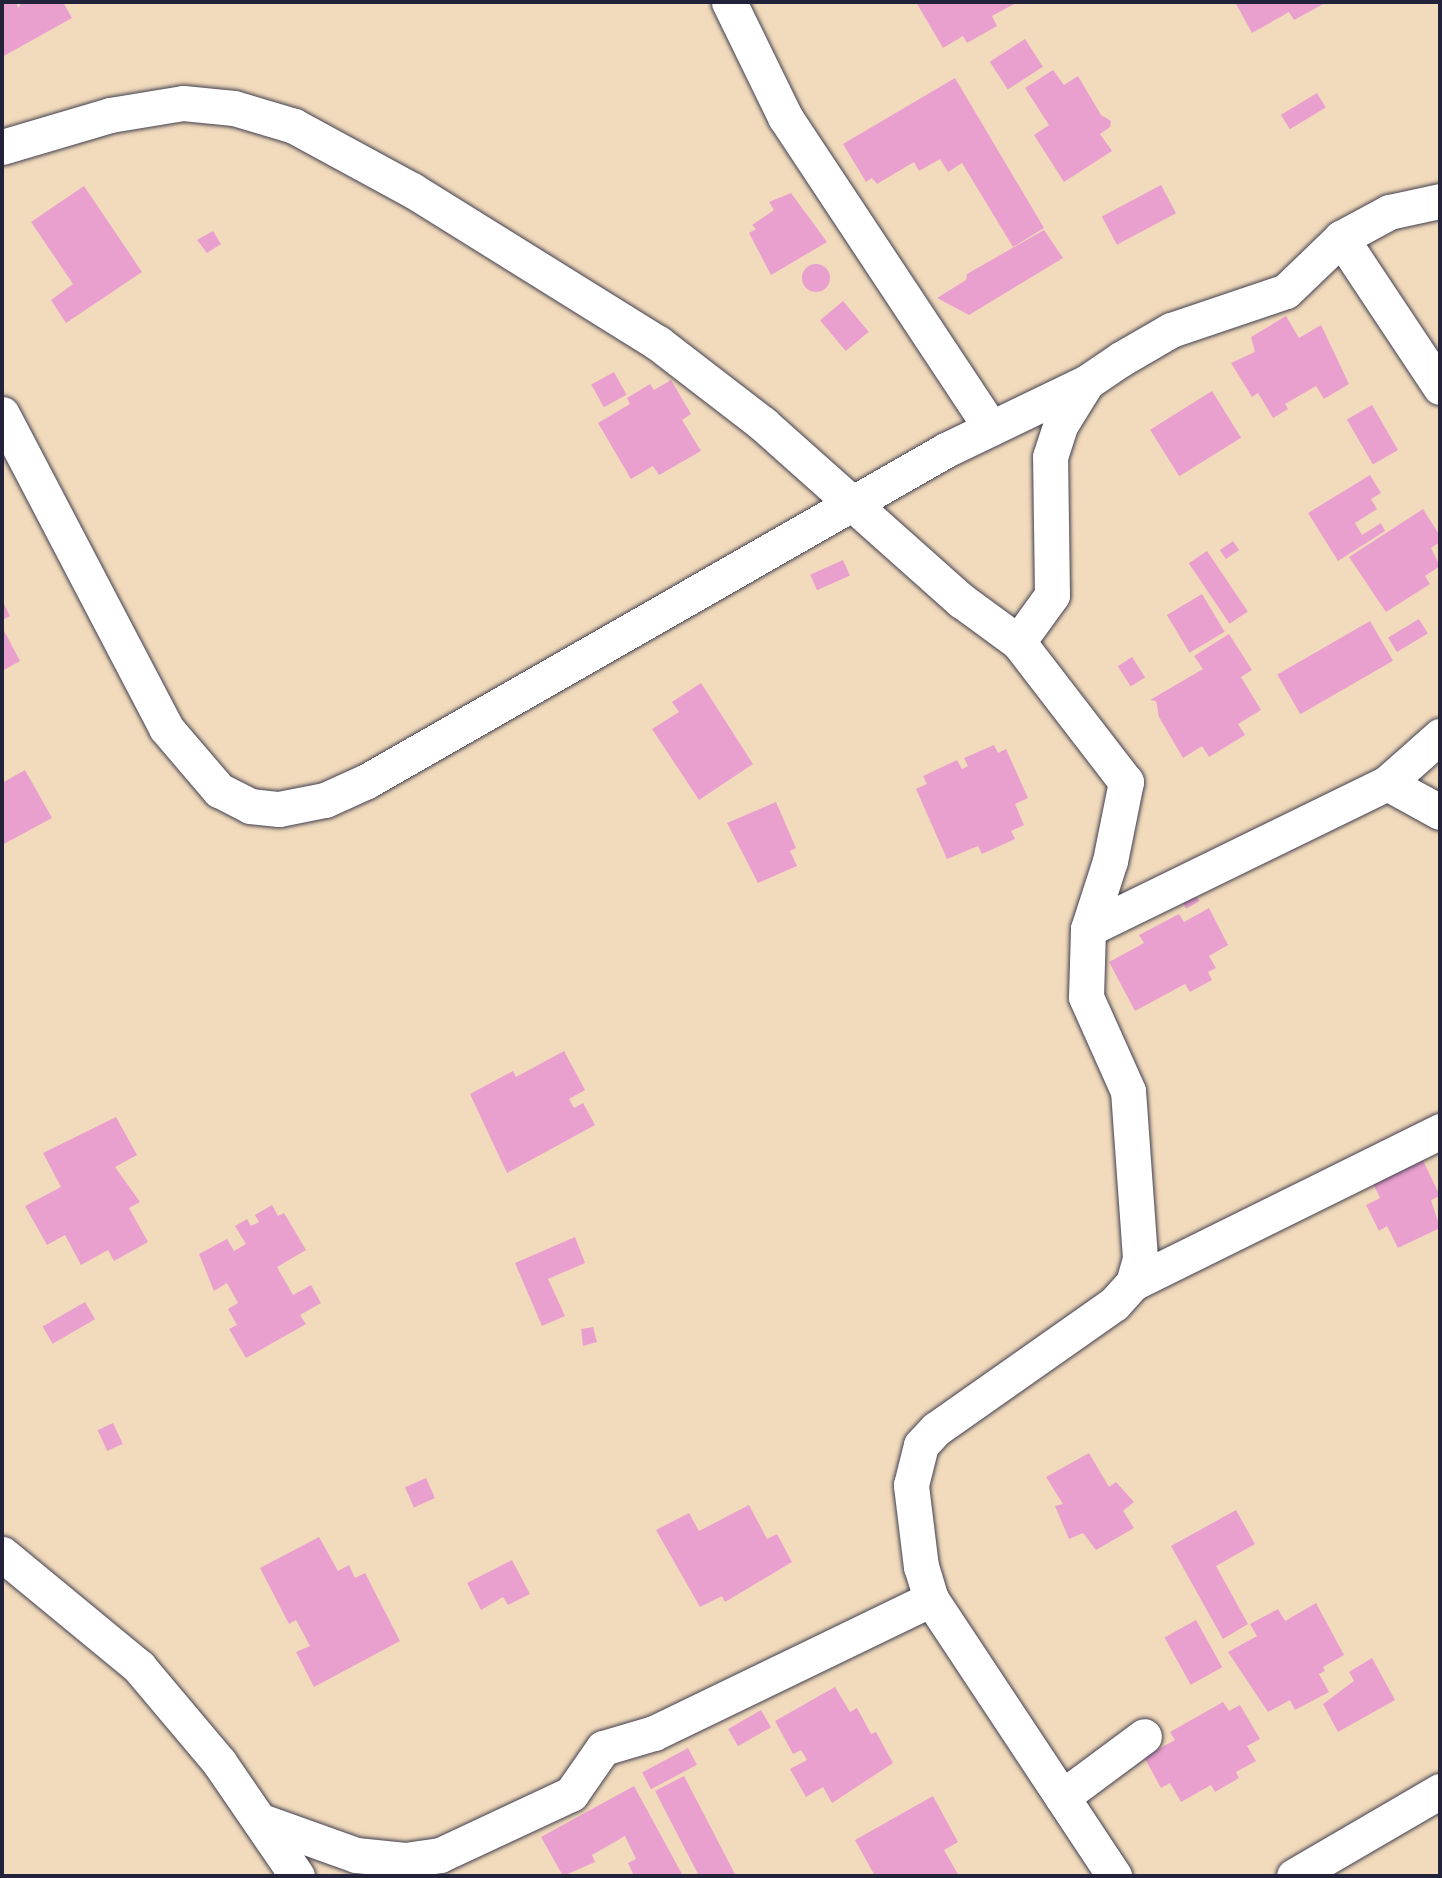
<!DOCTYPE html>
<html>
<head>
<meta charset="utf-8">
<style>
  body { margin:0 }
  #map { position:relative; width:1442px; height:1878px; overflow:hidden; background:#f2dbbc; font-family:Vollkorn,serif }
  div>[style] { position:absolute }
  .building>* { inset:0; background:#eaa0ce; transform-origin:0 0 }
  .round { border-radius:50% }
  .roads { filter:drop-shadow(0 0 2px #413e4e) drop-shadow(0 0 2px #413e4e) }
  .minor>* { height:35px; margin:-17.5px; padding:0 17.5px; transform-origin:17.5px; border-radius:17.5px; background:#fff }
  span { translate:-50% -50%; white-space:nowrap; text-align:center; line-height:1.15; -webkit-text-stroke:5px #fbf7ec; paint-order:stroke }
  .frame { position:absolute; inset:0; border:4px solid #22223b; pointer-events:none }
</style>
</head>
<body>
<div id="map">
  <div class="building">
    <i style="clip-path:polygon(2px 2px,15px 2px,19px 8px,21px 2px,63px 2px,72px 18px,2px 57px)"></i>
    <i style="clip-path:polygon(916px 2px,1018px 2px,992px 16px,997px 26px,967px 43px,963px 36px,943px 48px)"></i>
    <i style="clip-path:polygon(1235px 2px,1327px 2px,1294px 20px,1289px 12px,1252px 33px)"></i>
    <i style="left:1025px;top:39px;width:33px;height:42px;rotate:57deg"></i>
    <i style="clip-path:polygon(1053px 70px,1064px 85px,1078px 76px,1101px 115px,1111px 121px,1110px 127px,1100px 134px,1112px 151px,1064px 182px,1034px 135px,1049px 125px,1025px 88px)"></i>
    <i style="clip-path:polygon(955px 78px,1044px 228px,1013px 247px,962px 163px,948px 172px,940px 159px,919px 171px,914px 162px,877px 184px,872px 178px,866px 182px,843px 144px)"></i>
    <i style="left:1317px;top:93px;width:17px;height:42px;rotate:59deg"></i>
    <i style="left:1161px;top:185px;width:32px;height:67px;rotate:62deg"></i>
    <i style="clip-path:polygon(84px 186px,142px 272px,66px 323px,51px 300px,73px 284px,31px 222px)"></i>
    <i style="clip-path:polygon(791px 193px,827px 242px,771px 275px,749px 233px,756px 229px,752px 225px,774px 210px,769px 202px)"></i>
    <i style="clip-path:polygon(1044px 230px,1063px 258px,969px 315px,937px 298px,966px 280px,967px 274px)"></i>
    <i style="clip-path:polygon(213px 231px,221px 244px,207px 253px,197px 240px)"></i>
    <i class="round" style="left:802px;top:264px;width:28px;height:28px"></i>
    <i style="left:843px;top:301px;width:40px;height:30px;rotate:50deg"></i>
    <i style="clip-path:polygon(1286px 316px,1299px 338px,1321px 325px,1349px 384px,1324px 399px,1316px 386px,1285px 404px,1288px 409px,1273px 418px,1258px 393px,1252px 397px,1231px 363px,1255px 352px,1251px 337px)"></i>
    <i style="left:614px;top:372px;width:26px;height:26px;rotate:61deg"></i>
    <i style="clip-path:polygon(671px 380px,691px 414px,682px 420px,701px 451px,659px 475px,653px 466px,631px 479px,598px 423px,630px 404px,627px 398px,650px 384px,654px 390px)"></i>
    <i style="left:1212px;top:391px;width:55px;height:73px;rotate:58deg"></i>
    <i style="left:1372px;top:405px;width:52px;height:29px;rotate:60deg"></i>
    <i style="clip-path:polygon(1370px 475px,1381px 493px,1371px 499px,1377px 509px,1355px 523px,1362px 535px,1381px 523px,1385px 531px,1338px 561px,1308px 513px)"></i>
    <i style="clip-path:polygon(1423px 509px,1440px 536px,1440px 542px,1431px 548px,1440px 566px,1425px 576px,1430px 584px,1386px 612px,1349px 557px)"></i>
    <i style="left:1233px;top:541px;width:11px;height:16px;rotate:56deg"></i>
    <i style="left:1207px;top:551px;width:73px;height:22px;rotate:56deg"></i>
    <i style="left:843px;top:560px;width:17px;height:36px;rotate:66deg"></i>
    <i style="left:1202px;top:594px;width:44px;height:41px;rotate:59deg"></i>
    <i style="clip-path:polygon(2px 600px,10px 616px,2px 620px)"></i>
    <i style="left:1419px;top:619px;width:17px;height:36px;rotate:59deg"></i>
    <i style="left:1370px;top:621px;width:46px;height:107px;rotate:60deg"></i>
    <i style="clip-path:polygon(2px 627px,20px 661px,2px 671px)"></i>
    <i style="clip-path:polygon(1229px 634px,1252px 670px,1241px 677px,1261px 710px,1238px 724px,1245px 735px,1209px 757px,1202px 746px,1183px 758px,1159px 717px,1156px 701px,1150px 700px,1203px 669px,1194px 656px)"></i>
    <i style="left:1132px;top:657px;width:24px;height:17px;rotate:57deg"></i>
    <i style="clip-path:polygon(701px 683px,753px 764px,699px 800px,652px 729px,679px 712px,672px 702px)"></i>
    <i style="clip-path:polygon(994px 745px,998px 753px,1006px 749px,1028px 798px,1015px 804px,1024px 825px,1011px 831px,1015px 839px,982px 854px,978px 846px,947px 859px,916px 789px,927px 784px,923px 776px,957px 760px,962px 769px,968px 766px,964px 758px)"></i>
    <i style="clip-path:polygon(25px 770px,52px 818px,2px 845px,2px 783px)"></i>
    <i style="clip-path:polygon(776px 802px,796px 848px,790px 851px,797px 866px,758px 883px,727px 823px)"></i>
    <i style="left:1193px;top:890px;width:13px;height:15px;rotate:61deg"></i>
    <i style="clip-path:polygon(1209px 908px,1228px 945px,1209px 956px,1216px 968px,1208px 972px,1212px 980px,1190px 992px,1185px 984px,1135px 1011px,1109px 962px,1144px 943px,1139px 935px,1179px 914px,1184px 922px)"></i>
    <i style="clip-path:polygon(564px 1051px,585px 1090px,569px 1099px,574px 1108px,583px 1103px,595px 1125px,507px 1173px,470px 1094px,513px 1071px,516px 1077px)"></i>
    <i style="clip-path:polygon(116px 1117px,137px 1155px,115px 1167px,140px 1202px,129px 1208px,148px 1242px,114px 1261px,108px 1250px,81px 1265px,65px 1235px,47px 1245px,25px 1206px,61px 1187px,43px 1153px)"></i>
    <i style="clip-path:polygon(1419px 1152px,1440px 1196px,1431px 1200px,1440px 1228px,1398px 1248px,1387px 1226px,1379px 1231px,1366px 1205px,1380px 1198px,1370px 1177px)"></i>
    <i style="clip-path:polygon(272px 1205px,278px 1216px,284px 1213px,306px 1250px,277px 1267px,293px 1295px,311px 1285px,321px 1303px,300px 1315px,306px 1324px,246px 1358px,229px 1329px,237px 1325px,228px 1309px,238px 1303px,227px 1283px,214px 1291px,199px 1254px,227px 1239px,234px 1251px,246px 1244px,235px 1226px,247px 1219px,251px 1226px,259px 1222px,255px 1215px)"></i>
    <i style="clip-path:polygon(575px 1237px,585px 1263px,548px 1279px,565px 1316px,542px 1326px,515px 1263px)"></i>
    <i style="left:85px;top:1302px;width:20px;height:49px;rotate:60deg"></i>
    <i style="clip-path:polygon(593px 1327px,597px 1342px,583px 1346px,581px 1329px)"></i>
    <i style="left:113px;top:1423px;width:23px;height:17px;rotate:65deg"></i>
    <i style="clip-path:polygon(1089px 1453px,1109px 1487px,1116px 1482px,1134px 1502px,1123px 1511px,1134px 1528px,1096px 1550px,1083px 1533px,1069px 1539px,1055px 1506px,1063px 1504px,1046px 1477px)"></i>
    <i style="left:426px;top:1478px;width:22px;height:23px;rotate:66deg"></i>
    <i style="clip-path:polygon(749px 1505px,767px 1539px,777px 1534px,792px 1562px,725px 1602px,722px 1596px,700px 1607px,656px 1530px,689px 1513px,699px 1531px)"></i>
    <i style="clip-path:polygon(1236px 1510px,1255px 1544px,1216px 1566px,1248px 1624px,1223px 1639px,1171px 1546px)"></i>
    <i style="clip-path:polygon(319px 1537px,338px 1571px,349px 1565px,355px 1578px,365px 1573px,400px 1641px,314px 1687px,296px 1652px,310px 1646px,296px 1620px,289px 1624px,260px 1568px)"></i>
    <i style="clip-path:polygon(512px 1560px,530px 1594px,508px 1605px,503px 1597px,481px 1610px,467px 1583px)"></i>
    <i style="clip-path:polygon(1316px 1603px,1344px 1655px,1323px 1667px,1325px 1671px,1319px 1674px,1329px 1692px,1295px 1710px,1290px 1700px,1268px 1712px,1228px 1652px,1257px 1636px,1250px 1624px,1278px 1609px,1285px 1621px)"></i>
    <i style="left:1196px;top:1620px;width:54px;height:36px;rotate:61deg"></i>
    <i style="clip-path:polygon(1372px 1658px,1395px 1700px,1338px 1732px,1323px 1704px,1354px 1681px,1349px 1672px)"></i>
    <i style="clip-path:polygon(835px 1687px,850px 1712px,857px 1708px,871px 1734px,876px 1732px,893px 1763px,832px 1803px,823px 1787px,806px 1797px,790px 1769px,807px 1760px,801px 1750px,793px 1754px,775px 1721px)"></i>
    <i style="clip-path:polygon(1223px 1702px,1229px 1711px,1240px 1705px,1260px 1739px,1247px 1746px,1256px 1761px,1236px 1772px,1239px 1778px,1215px 1792px,1211px 1785px,1181px 1802px,1170px 1783px,1161px 1788px,1144px 1757px,1175px 1740px,1170px 1732px)"></i>
    <i style="left:761px;top:1710px;width:20px;height:38px;rotate:60deg"></i>
    <i style="left:688px;top:1748px;width:19px;height:52px;rotate:62deg"></i>
    <i style="clip-path:polygon(684px 1776px,736px 1876px,699px 1876px,655px 1791px)"></i>
    <i style="clip-path:polygon(634px 1786px,683px 1876px,634px 1876px,628px 1863px,636px 1859px,625px 1836px,592px 1855px,595px 1862px,563px 1876px,541px 1837px)"></i>
    <i style="clip-path:polygon(933px 1796px,958px 1842px,944px 1850px,959px 1876px,875px 1876px,855px 1840px)"></i>
  </div>
  <div class="roads">
    <div class="minor">
      <i style="left:729px;top:2px;width:128px;rotate:64deg"></i>
      <i style="left:785px;top:117px;width:373px;rotate:56.5deg"></i>
      <i style="left:2px;top:147px;width:113px;rotate:-16.5deg"></i>
      <i style="left:110px;top:115px;width:74px;rotate:-9.3deg"></i>
      <i style="left:183px;top:103px;width:51px;rotate:5.6deg"></i>
      <i style="left:234px;top:108px;width:63px;rotate:16.7deg"></i>
      <i style="left:294px;top:126px;width:134px;rotate:28.5deg"></i>
      <i style="left:412px;top:190px;width:290px;rotate:31.9deg"></i>
      <i style="left:658px;top:343px;width:133px;rotate:37.6deg"></i>
      <i style="left:763px;top:424px;width:266px;rotate:41.7deg"></i>
      <i style="left:962px;top:601px;width:69px;rotate:36.2deg"></i>
      <i style="left:1341px;top:238px;width:179px;rotate:56.4deg"></i>
      <i style="left:2px;top:414px;width:354px;rotate:62.4deg"></i>
      <i style="left:166px;top:728px;width:82px;rotate:49.5deg"></i>
      <i style="left:219px;top:790px;width:35px;rotate:27deg"></i>
      <i style="left:250px;top:806px;width:29px;rotate:6deg"></i>
      <i style="left:279px;top:809px;width:47px;rotate:-11.1deg"></i>
      <i style="left:325px;top:800px;width:46px;rotate:-24.3deg"></i>
      <i style="left:367px;top:781px;width:667px;rotate:-29.76deg"></i>
      <i style="left:946px;top:450px;width:157px;rotate:-25.7deg"></i>
      <i style="left:1387px;top:783px;width:71px;rotate:-41.6deg"></i>
      <i style="left:1088px;top:929px;width:333px;rotate:-26deg"></i>
      <i style="left:1387px;top:783px;width:60px;rotate:28.7deg"></i>
      <i style="left:1133px;top:1283px;width:343px;rotate:-26.3deg"></i>
      <i style="left:2px;top:1554px;width:178px;rotate:39.5deg"></i>
      <i style="left:139px;top:1667px;width:124px;rotate:49.9deg"></i>
      <i style="left:219px;top:1762px;width:138px;rotate:55.6deg"></i>
      <i style="left:931px;top:1599px;width:332px;rotate:56.5deg"></i>
      <i style="left:1062px;top:1797px;width:102px;rotate:-36.6deg"></i>
      <i style="left:261px;top:1821px;width:101px;rotate:19.7deg"></i>
      <i style="left:356px;top:1855px;width:49px;rotate:5.8deg"></i>
      <i style="left:405px;top:1860px;width:35px;rotate:-8deg"></i>
      <i style="left:440px;top:1855px;width:145px;rotate:-25deg"></i>
      <i style="left:571px;top:1794px;width:56px;rotate:-55.2deg"></i>
      <i style="left:603px;top:1748px;width:53px;rotate:-16.4deg"></i>
      <i style="left:654px;top:1733px;width:308px;rotate:-25.8deg"></i>
      <i style="left:931px;top:1599px;width:34px;rotate:-107deg"></i>
      <i style="left:921px;top:1567px;width:83px;rotate:-97deg"></i>
      <i style="left:911px;top:1485px;width:41px;rotate:-76deg"></i>
      <i style="left:921px;top:1445px;width:22px;rotate:-47deg"></i>
      <i style="left:936px;top:1429px;width:218px;rotate:-35.1deg"></i>
      <i style="left:1114px;top:1304px;width:28px;rotate:-48deg"></i>
      <i style="left:1133px;top:1283px;width:26px;rotate:-74deg"></i>
      <i style="left:1140px;top:1258px;width:167px;rotate:-94.1deg"></i>
      <i style="left:1128px;top:1091px;width:103px;rotate:-114.1deg"></i>
      <i style="left:1086px;top:997px;width:68px;rotate:-88.3deg"></i>
      <i style="left:1088px;top:929px;width:71px;rotate:-72.1deg"></i>
      <i style="left:1110px;top:861px;width:81px;rotate:-78.6deg"></i>
      <i style="left:1126px;top:782px;width:177px;rotate:-127.6deg"></i>
      <i style="left:1018px;top:642px;width:58px;rotate:-54.1deg"></i>
      <i style="left:1052px;top:595px;width:138px;rotate:-90.8deg"></i>
      <i style="left:1050px;top:457px;width:35px;rotate:-72deg"></i>
      <i style="left:1061px;top:424px;width:49px;rotate:-58.2deg"></i>
      <i style="left:1087px;top:382px;width:41px;rotate:-34.1deg"></i>
      <i style="left:1121px;top:359px;width:58px;rotate:-30.1deg"></i>
      <i style="left:1171px;top:330px;width:121px;rotate:-18.7deg"></i>
      <i style="left:1286px;top:291px;width:76px;rotate:-43.9deg"></i>
      <i style="left:1341px;top:238px;width:55px;rotate:-28.4deg"></i>
      <i style="left:1389px;top:212px;width:52px;rotate:-12.2deg"></i>
      <i style="left:1294px;top:1876px;width:169px;rotate:-30.2deg"></i>
    </div>
  </div>
  <div class="frame"></div>
</div>
</body>
</html>
